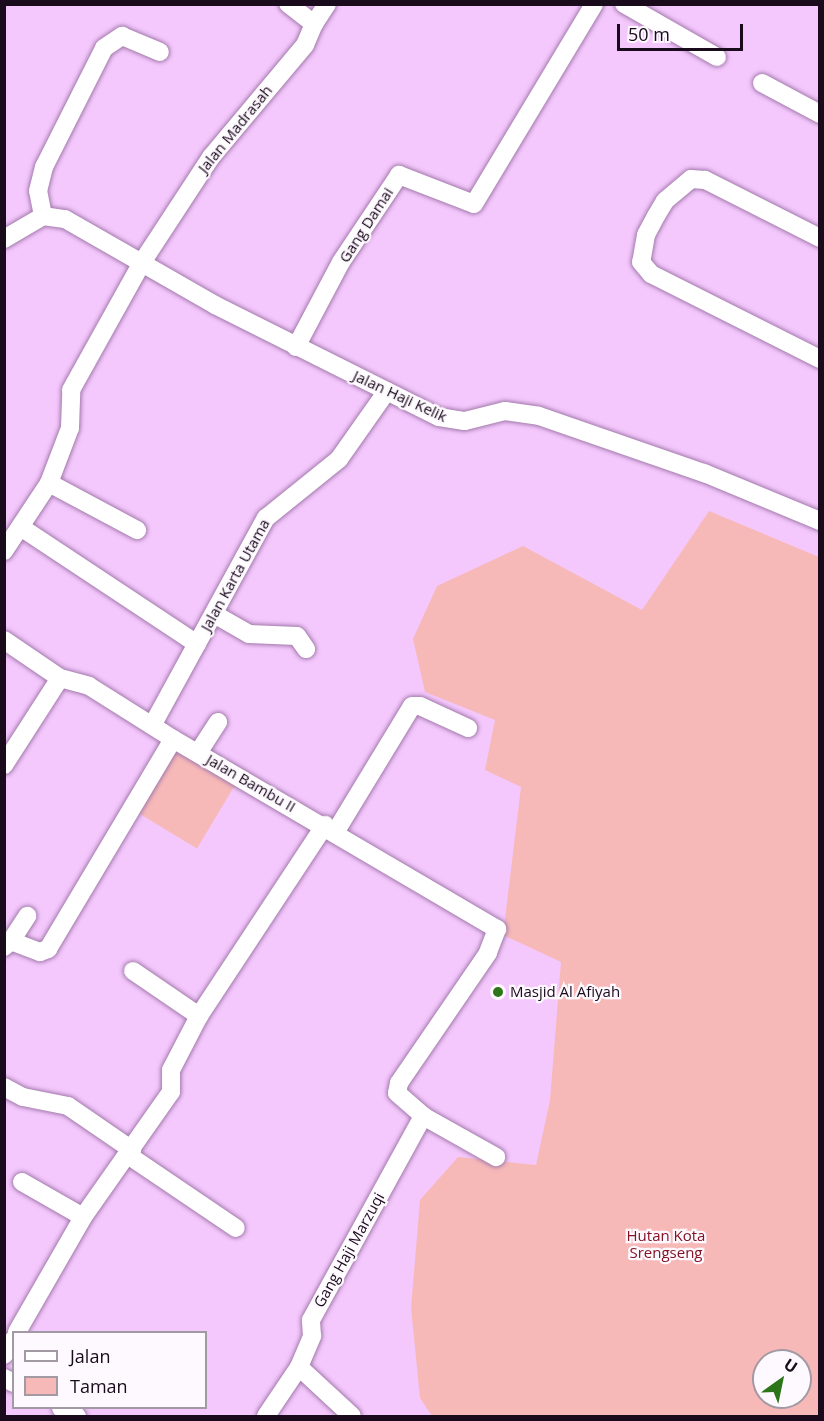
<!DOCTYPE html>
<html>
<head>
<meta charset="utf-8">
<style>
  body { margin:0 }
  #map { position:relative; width:824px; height:1421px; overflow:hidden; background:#f4c8fd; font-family:"Open Sans",sans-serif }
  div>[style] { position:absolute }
  .green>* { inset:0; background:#f7b9b8; transform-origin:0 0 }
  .roads { filter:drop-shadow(0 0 2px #a37aac) drop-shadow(0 0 2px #a37aac) }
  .minor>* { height:18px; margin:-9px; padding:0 9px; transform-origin:9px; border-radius:9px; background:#fff }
  .dots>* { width:16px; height:16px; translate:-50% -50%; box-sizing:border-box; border:3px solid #fdf9fe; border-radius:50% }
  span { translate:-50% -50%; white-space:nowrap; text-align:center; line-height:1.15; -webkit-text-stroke:4.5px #fdf9fe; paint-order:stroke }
  .street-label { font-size:15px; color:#190a1c }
  .poi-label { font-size:15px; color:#190a1c }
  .left { translate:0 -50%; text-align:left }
  .park-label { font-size:15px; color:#841324 }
  .frame { position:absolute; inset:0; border:6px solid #190a1c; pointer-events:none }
  .legend { position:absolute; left:12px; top:1331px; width:195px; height:78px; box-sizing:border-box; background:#fdf9fe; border:2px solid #a299a4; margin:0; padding:8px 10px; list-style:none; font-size:18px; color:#190a1c }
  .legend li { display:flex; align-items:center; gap:12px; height:30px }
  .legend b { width:30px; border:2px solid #a299a4 }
  .north { position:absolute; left:752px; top:1349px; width:60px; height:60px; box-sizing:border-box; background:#fdf9fe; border:2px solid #a299a4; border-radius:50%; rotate:33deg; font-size:16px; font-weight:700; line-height:24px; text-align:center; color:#190a1c }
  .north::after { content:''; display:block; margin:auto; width:21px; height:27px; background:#2c7519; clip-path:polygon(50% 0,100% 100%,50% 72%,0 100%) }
  .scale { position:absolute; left:617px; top:24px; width:126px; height:27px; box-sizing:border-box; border:3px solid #190a1c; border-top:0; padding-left:8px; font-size:18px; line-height:21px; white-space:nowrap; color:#190a1c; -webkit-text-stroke:4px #fdf9fe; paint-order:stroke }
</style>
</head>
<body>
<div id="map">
  <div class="green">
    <i style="clip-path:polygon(evenodd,709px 511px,819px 557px,819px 1416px,432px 1416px,420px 1398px,411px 1308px,420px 1200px,458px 1157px,536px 1165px,550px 1100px,561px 962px,503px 935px,521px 787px,485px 770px,495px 720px,425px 692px,413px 639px,437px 586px,523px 546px,642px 610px,709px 511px,764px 1361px,800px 1361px,800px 1397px,764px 1397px,764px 1361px)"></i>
    <i style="left:178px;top:746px;width:69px;height:78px;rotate:31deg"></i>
  </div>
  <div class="roads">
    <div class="minor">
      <i style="left:624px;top:4px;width:107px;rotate:29.7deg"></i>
      <i style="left:314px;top:24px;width:24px;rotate:-57deg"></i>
      <i style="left:762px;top:83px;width:66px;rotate:28.1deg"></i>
      <i style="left:43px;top:216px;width:25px;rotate:-101deg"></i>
      <i style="left:38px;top:191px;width:25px;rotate:-76deg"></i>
      <i style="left:44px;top:167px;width:133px;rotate:-63.2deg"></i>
      <i style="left:104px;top:48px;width:22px;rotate:-34deg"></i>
      <i style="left:122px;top:36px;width:41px;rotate:22.8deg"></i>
      <i style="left:820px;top:238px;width:129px;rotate:-153.2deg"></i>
      <i style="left:705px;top:180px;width:14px;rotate:-176deg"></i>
      <i style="left:691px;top:179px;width:34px;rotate:140deg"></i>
      <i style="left:665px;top:201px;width:17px;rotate:121deg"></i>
      <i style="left:656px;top:216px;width:21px;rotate:118deg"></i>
      <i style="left:646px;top:235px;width:27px;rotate:100deg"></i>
      <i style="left:641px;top:262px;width:16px;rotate:50deg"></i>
      <i style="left:651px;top:274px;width:189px;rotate:26.7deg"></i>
      <i style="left:4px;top:239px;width:45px;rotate:-30.5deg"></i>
      <i style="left:43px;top:216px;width:22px;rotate:8deg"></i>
      <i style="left:65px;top:219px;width:173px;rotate:29.8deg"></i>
      <i style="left:215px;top:305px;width:250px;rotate:26.6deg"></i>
      <i style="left:439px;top:417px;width:26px;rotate:9deg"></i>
      <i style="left:465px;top:421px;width:41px;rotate:-14deg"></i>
      <i style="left:505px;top:411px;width:34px;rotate:8deg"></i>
      <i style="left:539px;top:416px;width:175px;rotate:19.1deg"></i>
      <i style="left:704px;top:473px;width:126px;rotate:22.5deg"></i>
      <i style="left:296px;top:347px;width:96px;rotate:-62.1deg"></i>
      <i style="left:341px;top:262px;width:105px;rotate:-56.3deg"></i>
      <i style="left:399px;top:175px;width:80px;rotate:21.1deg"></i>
      <i style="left:474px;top:204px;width:233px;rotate:-59deg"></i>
      <i style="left:49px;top:483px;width:100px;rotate:28.1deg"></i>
      <i style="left:22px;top:528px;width:210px;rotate:33.5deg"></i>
      <i style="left:4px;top:551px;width:82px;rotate:-56.5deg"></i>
      <i style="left:49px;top:483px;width:59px;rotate:-69.1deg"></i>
      <i style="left:70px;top:428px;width:38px;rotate:-88deg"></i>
      <i style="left:71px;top:390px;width:144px;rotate:-60.9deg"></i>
      <i style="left:141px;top:264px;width:128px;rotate:-56.8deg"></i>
      <i style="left:211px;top:157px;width:146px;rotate:-50deg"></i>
      <i style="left:305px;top:45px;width:23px;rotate:-67deg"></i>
      <i style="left:314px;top:24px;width:33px;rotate:-142deg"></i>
      <i style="left:214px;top:614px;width:40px;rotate:29.7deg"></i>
      <i style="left:249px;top:634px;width:48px;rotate:2.4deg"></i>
      <i style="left:297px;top:636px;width:16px;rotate:55deg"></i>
      <i style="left:4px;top:640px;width:68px;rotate:34.2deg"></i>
      <i style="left:60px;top:678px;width:30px;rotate:15deg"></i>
      <i style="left:89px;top:686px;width:99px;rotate:32.2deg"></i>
      <i style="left:173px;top:739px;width:376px;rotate:30.4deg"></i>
      <i style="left:497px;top:929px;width:26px;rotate:111deg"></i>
      <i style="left:488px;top:953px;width:158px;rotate:124.4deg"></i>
      <i style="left:399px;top:1083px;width:10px;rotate:101deg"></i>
      <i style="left:397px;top:1093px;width:35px;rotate:41deg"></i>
      <i style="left:423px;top:1116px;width:84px;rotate:29.3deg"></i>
      <i style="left:153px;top:724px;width:235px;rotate:-61.3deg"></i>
      <i style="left:266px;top:518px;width:94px;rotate:-38.9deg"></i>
      <i style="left:339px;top:459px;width:83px;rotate:-54.8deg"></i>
      <i style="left:198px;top:753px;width:37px;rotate:-57deg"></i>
      <i style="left:4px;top:765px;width:103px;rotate:-57.2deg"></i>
      <i style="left:336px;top:831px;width:146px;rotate:-58.7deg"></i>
      <i style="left:412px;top:706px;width:8px"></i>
      <i style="left:420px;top:706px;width:53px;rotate:24.6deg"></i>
      <i style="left:11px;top:941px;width:30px;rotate:-57deg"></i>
      <i style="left:4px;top:947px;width:9px;rotate:-41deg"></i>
      <i style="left:11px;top:941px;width:31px;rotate:21deg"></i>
      <i style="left:40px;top:952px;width:9px;rotate:-21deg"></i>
      <i style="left:48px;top:949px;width:244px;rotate:-59.2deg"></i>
      <i style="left:133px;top:971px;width:80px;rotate:34.3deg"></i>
      <i style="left:4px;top:1087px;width:21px;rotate:28deg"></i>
      <i style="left:23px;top:1097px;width:46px;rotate:11.3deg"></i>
      <i style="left:68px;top:1106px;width:78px;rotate:34.5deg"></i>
      <i style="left:128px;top:1155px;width:130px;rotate:34.1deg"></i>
      <i style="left:22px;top:1182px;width:70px;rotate:29.8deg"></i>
      <i style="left:17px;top:1332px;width:133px;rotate:-60.1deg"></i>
      <i style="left:83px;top:1217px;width:153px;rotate:-54.9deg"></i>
      <i style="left:171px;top:1092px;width:22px;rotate:-90deg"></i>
      <i style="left:171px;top:1070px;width:61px;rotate:-62.6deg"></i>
      <i style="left:199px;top:1016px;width:229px;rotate:-56.6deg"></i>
      <i style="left:4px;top:1355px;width:19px;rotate:-58deg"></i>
      <i style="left:299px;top:1367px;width:72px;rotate:42.8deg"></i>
      <i style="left:4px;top:1378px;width:11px;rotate:27deg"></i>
      <i style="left:61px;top:1408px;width:18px;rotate:27deg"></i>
      <i style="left:266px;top:1416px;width:59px;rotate:-56deg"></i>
      <i style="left:299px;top:1367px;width:34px;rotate:-67deg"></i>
      <i style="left:312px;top:1336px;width:16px;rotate:-94deg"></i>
      <i style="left:311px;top:1320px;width:233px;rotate:-61.2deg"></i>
    </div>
  </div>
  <div class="dots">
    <i style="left:498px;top:992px;background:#2c7519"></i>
  </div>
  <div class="street-label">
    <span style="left:235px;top:129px;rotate:-51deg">Jalan Madrasah</span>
    <span style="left:366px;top:225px;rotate:-57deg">Gang Damai</span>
    <span style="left:400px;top:396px;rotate:25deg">Jalan Haji Kelik</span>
    <span style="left:235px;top:575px;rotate:-61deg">Jalan Karta Utama</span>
    <span style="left:251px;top:783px;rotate:30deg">Jalan Bambu II</span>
    <span style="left:349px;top:1250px;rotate:-61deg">Gang Haji Marzuqi</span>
  </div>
  <div class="poi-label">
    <span class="left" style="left:510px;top:992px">Masjid Al Afiyah</span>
  </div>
  <div class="park-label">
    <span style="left:666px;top:1244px">Hutan Kota<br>Srengseng</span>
  </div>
  <div class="frame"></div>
  <ul class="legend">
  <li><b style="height:8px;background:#fff"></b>Jalan</li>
  <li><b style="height:16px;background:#f7b9b8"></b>Taman</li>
  </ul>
  <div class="north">U</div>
  <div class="scale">50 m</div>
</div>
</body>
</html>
